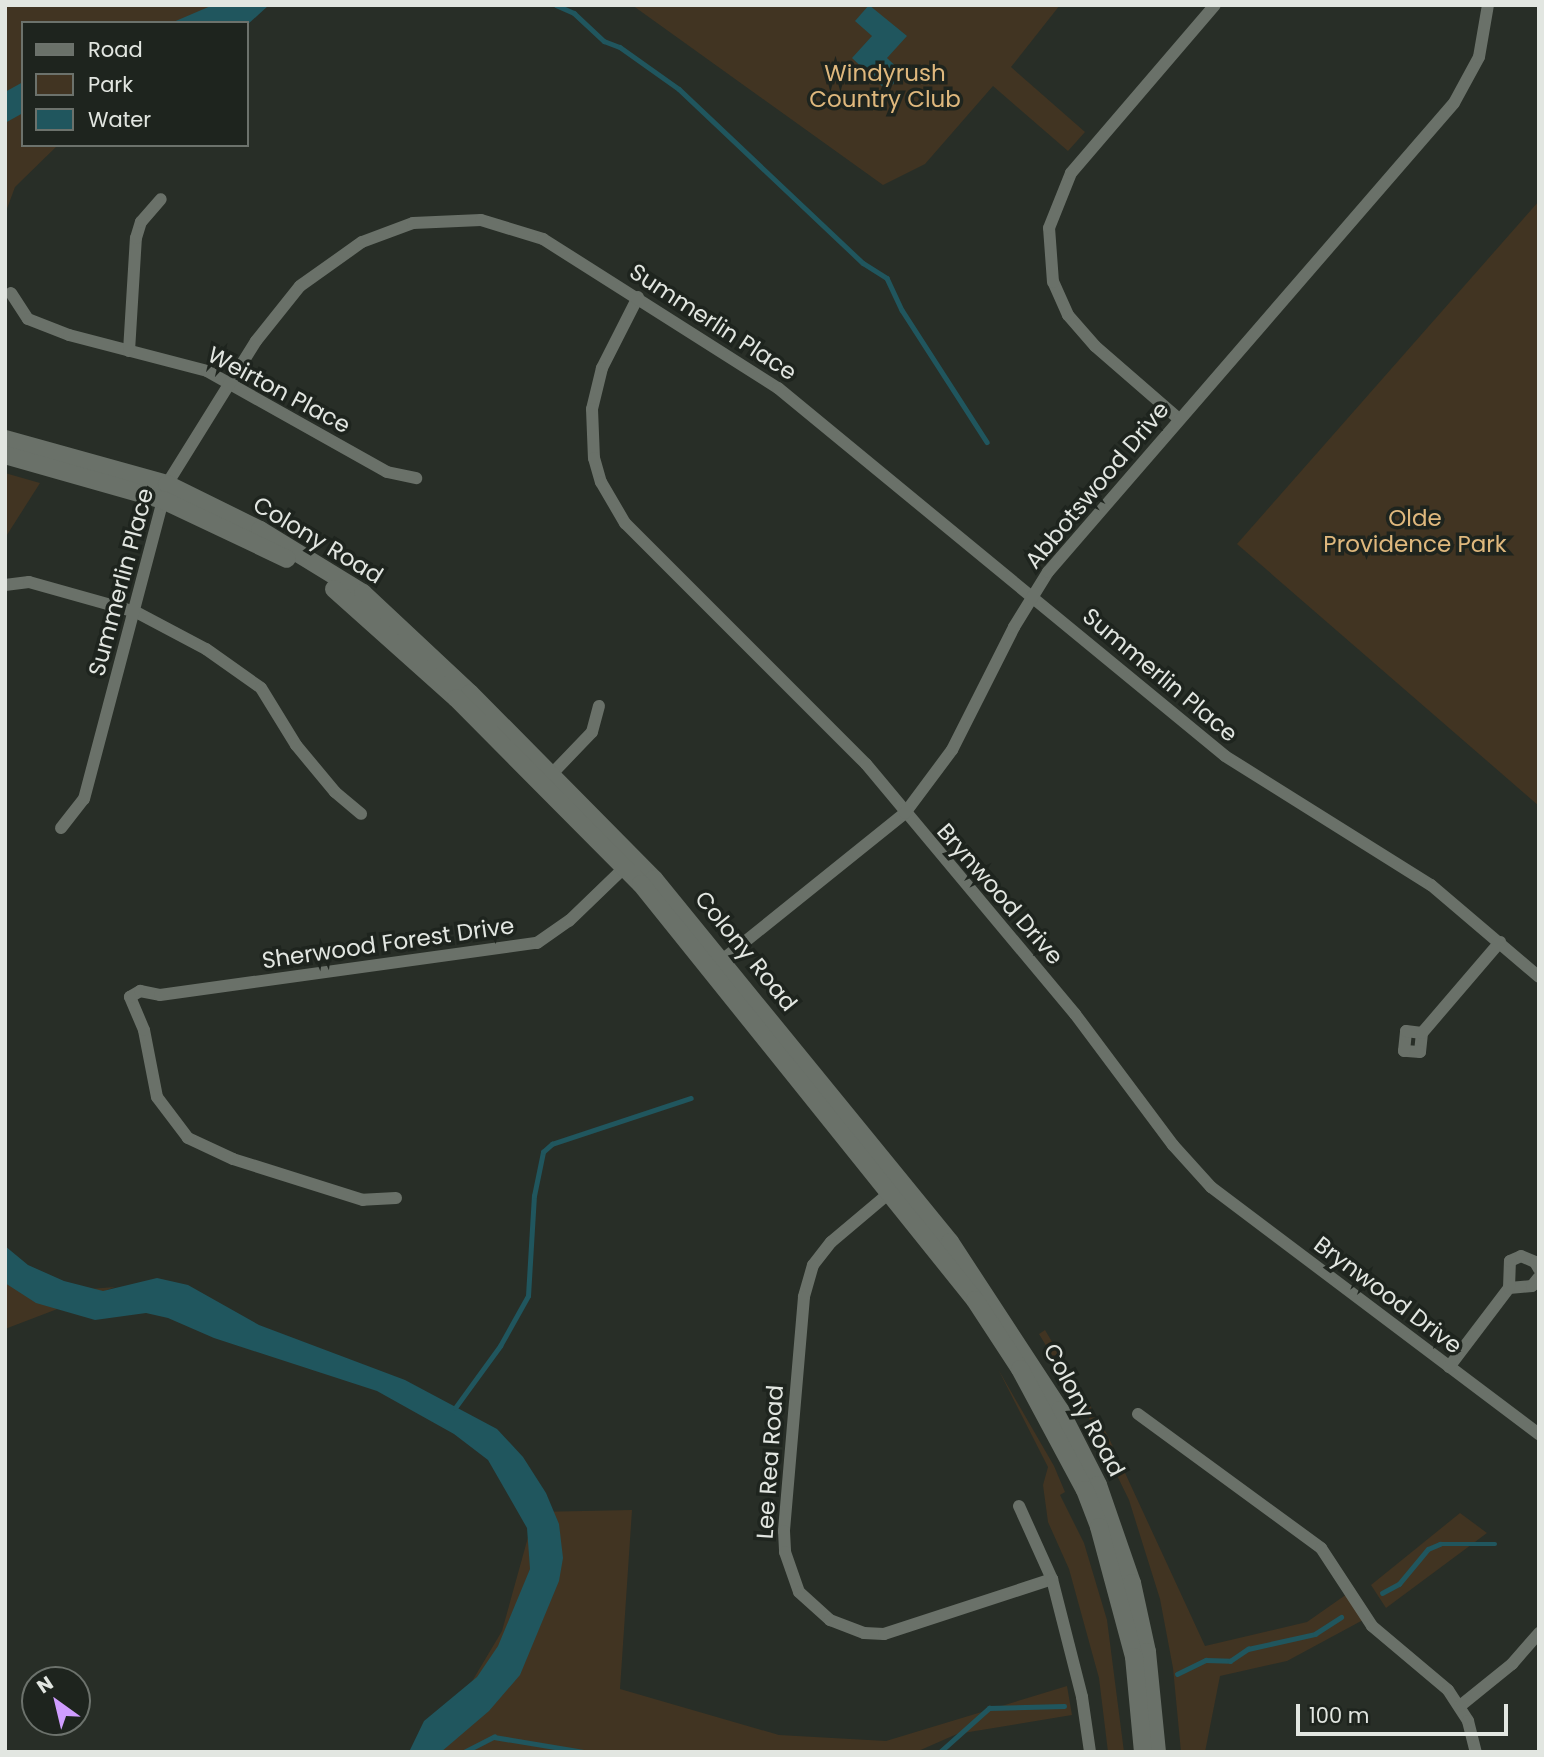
<!DOCTYPE html>
<html>
<head>
<meta charset="utf-8">
<style>
  body { margin:0 }
  #map { position:relative; width:1544px; height:1757px; overflow:hidden; background:#282e27; font-family:Poppins,sans-serif }
  div>[style] { position:absolute }
  .green>* { inset:0; background:#413422 }
  .water>* { inset:0; background:#20565e }
  .stream>* { height:4.5px; margin:-2.25px; padding:0 2.25px; transform-origin:2.25px; border-radius:2.25px; background:#20565e }
  .street>* { height:12px; margin:-6px; padding:0 6px; transform-origin:6px; border-radius:6px; background:#6a7169 }
  .secondary>* { height:18px; margin:-9px; padding:0 9px; transform-origin:9px; border-radius:9px; background:#6a7169 }
  span { translate:-50% -50%; white-space:nowrap; text-align:center; line-height:1.15; -webkit-text-stroke:7px #1e241e; paint-order:stroke }
  .park-label { font-size:23px; color:#dfb87d }
  .street-label { font-size:23px; color:#e2e6e1 }
  .frame { position:absolute; inset:0; border:7px solid #e2e6e1; pointer-events:none }
  .legend { position:absolute; left:21px; top:21px; width:228px; height:126px; box-sizing:border-box; background:#1e241e; border:2px solid #6c726c; margin:0; padding:9px 12px; list-style:none; font-size:21px; color:#e2e6e1 }
  .legend li { display:flex; align-items:center; gap:14px; height:35px }
  .legend b { width:35px; border:2px solid #6c726c }
  .north { position:absolute; left:21px; top:1666px; width:70px; height:70px; box-sizing:border-box; background:#1e241e; border:2px solid #6c726c; border-radius:50%; rotate:326deg; font-size:19px; font-weight:700; line-height:28px; text-align:center; color:#e2e6e1 }
  .north::after { content:''; display:block; margin:auto; width:24px; height:32px; background:#d09dff; clip-path:polygon(50% 0,100% 100%,50% 72%,0 100%) }
  .scale { position:absolute; left:1296px; top:1704px; width:212px; height:32px; box-sizing:border-box; border:4px solid #e2e6e1; border-top:0; padding-left:9px; font-size:21px; line-height:24px; white-space:nowrap; color:#e2e6e1; -webkit-text-stroke:5px #1e241e; paint-order:stroke }
</style>
</head>
<body>
<div id="map">
  <div class="green">
    <i style="clip-path:polygon(5px 5px,217px 5px,185px 23px,23px 23px,23px 145px,58px 145px,15px 187px,5px 214px)"></i>
    <i style="clip-path:polygon(632px 5px,1060px 5px,1011px 67px,1085px 132px,1068px 151px,993px 86px,925px 164px,883px 185px)"></i>
    <i style="clip-path:polygon(1539px 201px,1539px 806px,1237px 544px)"></i>
    <i style="clip-path:polygon(5px 473px,40px 483px,5px 538px)"></i>
    <i style="clip-path:polygon(5px 1259px,52px 1292px,115px 1287px,5px 1329px)"></i>
    <i style="clip-path:polygon(1045px 1330px,1108px 1436px,1205px 1646px,1307px 1622px,1347px 1594px,1363px 1620px,1287px 1661px,1220px 1676px,1205px 1752px,1181px 1752px,1173px 1668px,1160px 1599px,1129px 1500px,1086px 1412px,1039px 1334px)"></i>
    <i style="clip-path:polygon(998px 1369px,1054px 1466px,1065px 1492px,1060px 1495px,1084px 1543px,1107px 1620px,1124px 1752px,1108px 1752px,1099px 1678px,1069px 1569px,1048px 1522px,1043px 1485px,1048px 1467px)"></i>
    <i style="clip-path:polygon(632px 1510px,620px 1689px,779px 1735px,886px 1741px,1067px 1686px,1072px 1715px,957px 1734px,916px 1752px,430px 1752px,502px 1631px,535px 1512px)"></i>
    <i style="clip-path:polygon(1460px 1513px,1487px 1533px,1386px 1608px,1371px 1585px)"></i>
  </div>
  <div class="water">
    <i style="clip-path:polygon(213px 5px,269px 5px,247px 25px,171px 23px)"></i>
    <i style="clip-path:polygon(869px 5px,907px 36px,887px 58px,903px 73px,887px 91px,852px 58px,872px 36px,855px 21px)"></i>
    <i style="clip-path:polygon(23px 82px,23px 113px,5px 123px,5px 92px)"></i>
    <i style="clip-path:polygon(5px 1246px,28px 1265px,64px 1281px,103px 1291px,157px 1278px,188px 1285px,259px 1325px,405px 1380px,497px 1429px,523px 1457px,546px 1493px,559px 1524px,563px 1558px,559px 1581px,520px 1675px,489px 1711px,441px 1752px,409px 1752px,424px 1721px,477px 1677px,498px 1646px,530px 1569px,527px 1528px,488px 1460px,454px 1434px,377px 1391px,214px 1338px,168px 1318px,146px 1313px,95px 1320px,36px 1303px,5px 1283px)"></i>
  </div>
  <div class="stream">
    <i style="left:556px;top:5px;width:20px;rotate:24deg"></i>
    <i style="left:574px;top:13px;width:41px;rotate:43deg"></i>
    <i style="left:604px;top:41px;width:17px;rotate:21deg"></i>
    <i style="left:620px;top:47px;width:72px;rotate:35.4deg"></i>
    <i style="left:679px;top:89px;width:253px;rotate:43.4deg"></i>
    <i style="left:863px;top:263px;width:28px;rotate:32deg"></i>
    <i style="left:887px;top:278px;width:35px;rotate:65deg"></i>
    <i style="left:902px;top:310px;width:157px;rotate:57.2deg"></i>
    <i style="left:455px;top:1408px;width:77px;rotate:-54deg"></i>
    <i style="left:500px;top:1346px;width:57px;rotate:-60.8deg"></i>
    <i style="left:528px;top:1296px;width:100px;rotate:-86.6deg"></i>
    <i style="left:534px;top:1196px;width:45px;rotate:-78.4deg"></i>
    <i style="left:543px;top:1152px;width:12px;rotate:-42deg"></i>
    <i style="left:552px;top:1144px;width:146px;rotate:-18.3deg"></i>
    <i style="left:1382px;top:1593px;width:19px;rotate:-28deg"></i>
    <i style="left:1399px;top:1584px;width:45px;rotate:-50.4deg"></i>
    <i style="left:1428px;top:1549px;width:13px;rotate:-23deg"></i>
    <i style="left:1440px;top:1544px;width:55px"></i>
    <i style="left:1177px;top:1674px;width:32px;rotate:-26deg"></i>
    <i style="left:1206px;top:1660px;width:24px;rotate:2deg"></i>
    <i style="left:1230px;top:1661px;width:22px;rotate:-34deg"></i>
    <i style="left:1248px;top:1649px;width:69px;rotate:-12.6deg"></i>
    <i style="left:1315px;top:1634px;width:31px;rotate:-33deg"></i>
    <i style="left:464px;top:1752px;width:34px;rotate:-27deg"></i>
    <i style="left:494px;top:1737px;width:92px;rotate:9.4deg"></i>
    <i style="left:940px;top:1752px;width:66px;rotate:-41.9deg"></i>
    <i style="left:989px;top:1708px;width:75px;rotate:-1.5deg"></i>
  </div>
  <div class="street">
    <i style="left:11px;top:293px;width:31px;rotate:57deg"></i>
    <i style="left:28px;top:319px;width:44px;rotate:21.3deg"></i>
    <i style="left:69px;top:335px;width:143px;rotate:14.6deg"></i>
    <i style="left:207px;top:371px;width:206px;rotate:29.3deg"></i>
    <i style="left:387px;top:472px;width:30px;rotate:12deg"></i>
    <i style="left:638px;top:297px;width:80px;rotate:116.9deg"></i>
    <i style="left:602px;top:368px;width:42px;rotate:103.7deg"></i>
    <i style="left:592px;top:409px;width:49px;rotate:87.7deg"></i>
    <i style="left:594px;top:458px;width:25px;rotate:74deg"></i>
    <i style="left:601px;top:482px;width:48px;rotate:59.7deg"></i>
    <i style="left:625px;top:523px;width:341px;rotate:45deg"></i>
    <i style="left:866px;top:764px;width:326px;rotate:50.1deg"></i>
    <i style="left:1075px;top:1014px;width:164px;rotate:53.2deg"></i>
    <i style="left:1173px;top:1145px;width:57px;rotate:47.9deg"></i>
    <i style="left:1211px;top:1187px;width:411px;rotate:37deg"></i>
    <i style="left:129px;top:351px;width:113px;rotate:-86.5deg"></i>
    <i style="left:136px;top:238px;width:17px;rotate:-73deg"></i>
    <i style="left:141px;top:222px;width:30px;rotate:-49deg"></i>
    <i style="left:1179px;top:419px;width:111px;rotate:-139deg"></i>
    <i style="left:1095px;top:346px;width:41px;rotate:-131.1deg"></i>
    <i style="left:1068px;top:315px;width:36px;rotate:-114deg"></i>
    <i style="left:1053px;top:282px;width:54px;rotate:-94.2deg"></i>
    <i style="left:1049px;top:228px;width:59px;rotate:-68.2deg"></i>
    <i style="left:1071px;top:173px;width:221px;rotate:-49.4deg"></i>
    <i style="left:5px;top:585px;width:24px;rotate:-7deg"></i>
    <i style="left:29px;top:582px;width:111px;rotate:15.7deg"></i>
    <i style="left:136px;top:612px;width:79px;rotate:27.9deg"></i>
    <i style="left:206px;top:649px;width:67px;rotate:35.3deg"></i>
    <i style="left:261px;top:688px;width:67px;rotate:58.4deg"></i>
    <i style="left:296px;top:745px;width:61px;rotate:50.3deg"></i>
    <i style="left:335px;top:792px;width:34px;rotate:40deg"></i>
    <i style="left:546px;top:780px;width:66px;rotate:-46.2deg"></i>
    <i style="left:592px;top:732px;width:27px;rotate:-75deg"></i>
    <i style="left:61px;top:828px;width:37px;rotate:-52deg"></i>
    <i style="left:84px;top:799px;width:326px;rotate:-75.2deg"></i>
    <i style="left:167px;top:484px;width:168px;rotate:-58.1deg"></i>
    <i style="left:256px;top:341px;width:70px;rotate:-51.3deg"></i>
    <i style="left:300px;top:286px;width:76px;rotate:-35.4deg"></i>
    <i style="left:362px;top:242px;width:54px;rotate:-20.4deg"></i>
    <i style="left:413px;top:223px;width:68px;rotate:-2.5deg"></i>
    <i style="left:481px;top:220px;width:65px;rotate:17deg"></i>
    <i style="left:543px;top:239px;width:278px;rotate:32.4deg"></i>
    <i style="left:778px;top:388px;width:579px;rotate:39.46deg"></i>
    <i style="left:1225px;top:756px;width:243px;rotate:32.1deg"></i>
    <i style="left:1431px;top:885px;width:142px;rotate:40.4deg"></i>
    <i style="left:716px;top:965px;width:243px;rotate:-38.8deg"></i>
    <i style="left:905px;top:813px;width:79px;rotate:-53.3deg"></i>
    <i style="left:952px;top:750px;width:138px;rotate:-63.2deg"></i>
    <i style="left:1014px;top:627px;width:65px;rotate:-58.3deg"></i>
    <i style="left:1048px;top:572px;width:620px;rotate:-49.12deg"></i>
    <i style="left:1454px;top:103px;width:52px;rotate:-61.5deg"></i>
    <i style="left:1479px;top:57px;width:53px;rotate:-80.2deg"></i>
    <i style="left:1422px;top:1033px;width:19px;rotate:96deg"></i>
    <i style="left:1420px;top:1052px;width:16px;rotate:-176deg"></i>
    <i style="left:1404px;top:1051px;width:20px;rotate:-84deg"></i>
    <i style="left:1406px;top:1031px;width:16px;rotate:7deg"></i>
    <i style="left:1422px;top:1033px;width:120px;rotate:-49.4deg"></i>
    <i style="left:894px;top:1189px;width:82px;rotate:139.9deg"></i>
    <i style="left:831px;top:1242px;width:29px;rotate:128deg"></i>
    <i style="left:813px;top:1265px;width:33px;rotate:106deg"></i>
    <i style="left:804px;top:1297px;width:235px;rotate:94.9deg"></i>
    <i style="left:784px;top:1531px;width:21px;rotate:87deg"></i>
    <i style="left:785px;top:1552px;width:42px;rotate:70.7deg"></i>
    <i style="left:799px;top:1592px;width:42px;rotate:42.1deg"></i>
    <i style="left:830px;top:1620px;width:36px;rotate:21deg"></i>
    <i style="left:864px;top:1633px;width:20px;rotate:3deg"></i>
    <i style="left:884px;top:1634px;width:177px;rotate:-18.1deg"></i>
    <i style="left:396px;top:1198px;width:33px;rotate:177deg"></i>
    <i style="left:363px;top:1200px;width:136px;rotate:-162.5deg"></i>
    <i style="left:233px;top:1159px;width:50px;rotate:-155deg"></i>
    <i style="left:188px;top:1138px;width:51px;rotate:-127.1deg"></i>
    <i style="left:157px;top:1097px;width:68px;rotate:-101deg"></i>
    <i style="left:144px;top:1030px;width:36px;rotate:-113deg"></i>
    <i style="left:130px;top:997px;width:12px;rotate:-31deg"></i>
    <i style="left:140px;top:991px;width:20px;rotate:11deg"></i>
    <i style="left:160px;top:995px;width:381px;rotate:-7.9deg"></i>
    <i style="left:537px;top:943px;width:39px;rotate:-35deg"></i>
    <i style="left:569px;top:921px;width:85px;rotate:-44deg"></i>
    <i style="left:1509px;top:1288px;width:23px;rotate:-5deg"></i>
    <i style="left:1532px;top:1286px;width:11px;rotate:-52deg"></i>
    <i style="left:1449px;top:1367px;width:99px;rotate:-52.8deg"></i>
    <i style="left:1509px;top:1288px;width:27px;rotate:-88deg"></i>
    <i style="left:1510px;top:1261px;width:12px;rotate:-24deg"></i>
    <i style="left:1521px;top:1256px;width:15px;rotate:23deg"></i>
    <i style="left:1535px;top:1262px;width:8px;rotate:60deg"></i>
    <i style="left:1138px;top:1414px;width:227px;rotate:36.2deg"></i>
    <i style="left:1321px;top:1548px;width:93px;rotate:56.8deg"></i>
    <i style="left:1372px;top:1626px;width:99px;rotate:40.1deg"></i>
    <i style="left:1448px;top:1690px;width:37px;rotate:57deg"></i>
    <i style="left:1468px;top:1721px;width:32px;rotate:76deg"></i>
    <i style="left:1019px;top:1506px;width:80px;rotate:65.7deg"></i>
    <i style="left:1052px;top:1579px;width:122px;rotate:75.7deg"></i>
    <i style="left:1082px;top:1697px;width:56px;rotate:81.7deg"></i>
    <i style="left:1460px;top:1706px;width:67px;rotate:-38.9deg"></i>
    <i style="left:1512px;top:1664px;width:41px;rotate:-48.9deg"></i>
  </div>
  <div class="secondary">
    <i style="left:5px;top:439px;width:168px;rotate:15.5deg"></i>
    <i style="left:167px;top:484px;width:104px;rotate:26.3deg"></i>
    <i style="left:260px;top:530px;width:121px;rotate:31.5deg"></i>
    <i style="left:363px;top:593px;width:146px;rotate:43.1deg"></i>
    <i style="left:470px;top:693px;width:262px;rotate:45.3deg"></i>
    <i style="left:654px;top:879px;width:468px;rotate:50.8deg"></i>
    <i style="left:950px;top:1242px;width:201px;rotate:56.8deg"></i>
    <i style="left:1060px;top:1410px;width:84px;rotate:63.1deg"></i>
    <i style="left:1098px;top:1485px;width:104px;rotate:70.9deg"></i>
    <i style="left:1132px;top:1583px;width:71px;rotate:77.7deg"></i>
    <i style="left:1147px;top:1652px;width:100px;rotate:84.3deg"></i>
    <i style="left:5px;top:455px;width:164px;rotate:15.9deg"></i>
    <i style="left:163px;top:500px;width:137px;rotate:25.4deg"></i>
    <i style="left:334px;top:589px;width:164px;rotate:41.8deg"></i>
    <i style="left:456px;top:698px;width:262px;rotate:45.2deg"></i>
    <i style="left:641px;top:884px;width:533px;rotate:51.24deg"></i>
    <i style="left:975px;top:1300px;width:82px;rotate:56.9deg"></i>
    <i style="left:1020px;top:1369px;width:137px;rotate:61.8deg"></i>
    <i style="left:1085px;top:1490px;width:40px;rotate:69deg"></i>
    <i style="left:1099px;top:1527px;width:135px;rotate:74.9deg"></i>
    <i style="left:1134px;top:1657px;width:95px;rotate:84.6deg"></i>
  </div>
  <div class="park-label">
    <span style="left:885px;top:86px">Windyrush<br>Country Club</span>
    <span style="left:1415px;top:531px">Olde<br>Providence Park</span>
  </div>
  <div class="street-label">
    <span style="left:713px;top:322px;rotate:33deg">Summerlin Place</span>
    <span style="left:279px;top:390px;rotate:28deg">Weirton Place</span>
    <span style="left:1097px;top:485px;rotate:-50deg">Abbotswood Drive</span>
    <span style="left:318px;top:540px;rotate:31deg">Colony Road</span>
    <span style="left:121px;top:582px;rotate:-75deg">Summerlin Place</span>
    <span style="left:1160px;top:675px;rotate:40deg">Summerlin Place</span>
    <span style="left:1000px;top:894px;rotate:49deg">Brynwood Drive</span>
    <span style="left:388px;top:943px;rotate:-8deg">Sherwood Forest Drive</span>
    <span style="left:746px;top:951px;rotate:51deg">Colony Road</span>
    <span style="left:1388px;top:1295px;rotate:37deg">Brynwood Drive</span>
    <span style="left:1084px;top:1410px;rotate:62deg">Colony Road</span>
    <span style="left:770px;top:1462px;rotate:-86deg">Lee Rea Road</span>
  </div>
  <div class="frame"></div>
  <ul class="legend">
  <li><b style="height:9px;background:#6a7169"></b>Road</li>
  <li><b style="height:19px;background:#413422"></b>Park</li>
  <li><b style="height:19px;background:#20565e"></b>Water</li>
  </ul>
  <div class="north">N</div>
  <div class="scale">100 m</div>
</div>
</body>
</html>
